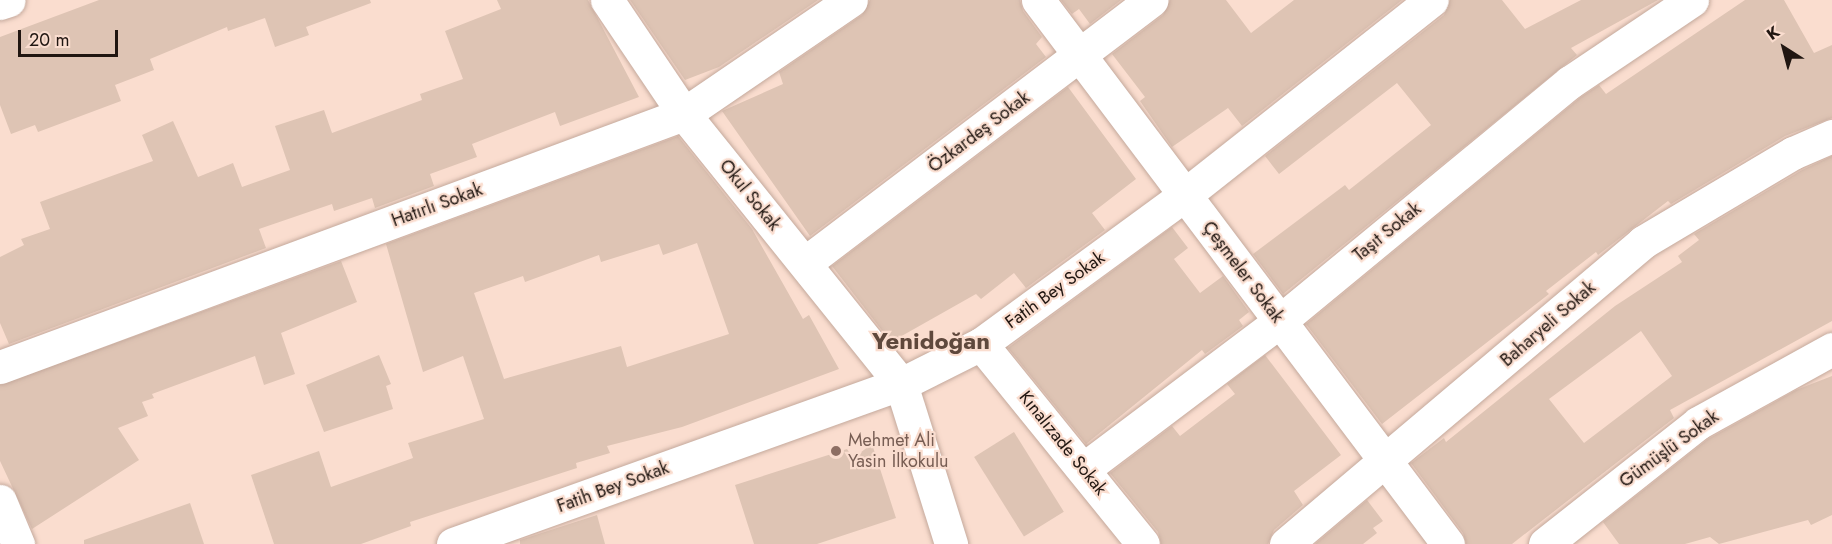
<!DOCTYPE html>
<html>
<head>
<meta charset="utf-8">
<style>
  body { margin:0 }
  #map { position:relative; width:1832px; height:544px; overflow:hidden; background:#faddcf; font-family:Jost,sans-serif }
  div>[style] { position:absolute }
  .building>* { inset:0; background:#dec4b4; transform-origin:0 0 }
  .roads { filter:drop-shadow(0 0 2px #c4a99c) drop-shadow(0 0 2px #c4a99c) }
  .minor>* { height:33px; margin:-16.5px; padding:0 16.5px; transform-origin:16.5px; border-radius:16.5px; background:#fff }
  .dots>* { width:16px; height:16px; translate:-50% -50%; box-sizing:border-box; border:3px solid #faddcf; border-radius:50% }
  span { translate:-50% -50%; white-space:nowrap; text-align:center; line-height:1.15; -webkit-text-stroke:4.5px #faddcf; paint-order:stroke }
  .street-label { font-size:18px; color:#201611 }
  .education-label { font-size:18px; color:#785e54 }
  .left { translate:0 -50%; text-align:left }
  .district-label { font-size:24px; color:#5f483c; font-weight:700 }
  .north { position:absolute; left:1754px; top:18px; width:60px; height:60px; -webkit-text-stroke:4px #faddcf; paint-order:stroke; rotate:324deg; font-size:16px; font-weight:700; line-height:24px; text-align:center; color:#201611 }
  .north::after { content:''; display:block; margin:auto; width:21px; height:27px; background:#201611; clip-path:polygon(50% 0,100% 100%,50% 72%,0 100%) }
  .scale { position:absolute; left:18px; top:30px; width:100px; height:27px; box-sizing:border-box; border:3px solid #201611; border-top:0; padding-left:8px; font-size:18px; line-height:21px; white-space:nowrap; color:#201611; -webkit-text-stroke:4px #faddcf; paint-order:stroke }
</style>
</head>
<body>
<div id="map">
  <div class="building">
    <i style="clip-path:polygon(99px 0,370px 0,371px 3px,306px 27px,309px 35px,275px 47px,265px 18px,228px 31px,227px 27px,150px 59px,154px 70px,115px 85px,121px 101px,38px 132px,35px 125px,11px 134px,0 105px,0 37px)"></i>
    <i style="clip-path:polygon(497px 0,588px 0,639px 97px,560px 126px,555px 112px,472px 144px,477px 157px,430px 174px,434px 186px,375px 208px,372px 198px,334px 211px,332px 204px,259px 229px,266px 248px,9px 344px,0 323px,0 257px,24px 245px,21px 239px,50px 229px,40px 202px,153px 161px,142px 135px,173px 121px,198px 177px,233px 163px,242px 187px,290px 170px,275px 126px,324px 110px,332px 133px,422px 100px,420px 94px,463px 79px,445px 31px,501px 9px)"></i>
    <i style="clip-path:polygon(630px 0,818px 0,719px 67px,685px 80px)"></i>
    <i style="clip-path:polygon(870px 0,1020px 0,1023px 11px,1042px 37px,1036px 44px,1046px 57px,810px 236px,722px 111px,783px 84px,779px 72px,862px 15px)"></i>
    <i style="clip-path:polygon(1061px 0,1121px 0,1090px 24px,1079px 9px,1072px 14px)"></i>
    <i style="clip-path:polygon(1170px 0,1226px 0,1251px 33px,1294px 0,1402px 0,1242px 126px,1228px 108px,1172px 147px,1140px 101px,1145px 97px,1112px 54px,1163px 15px)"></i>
    <i style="clip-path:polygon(1450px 0,1502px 0,1525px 29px,1581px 0,1658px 0,1571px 48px,1577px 55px,1283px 294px,1253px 254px,1345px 185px,1349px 190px,1431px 125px,1397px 83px,1279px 174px,1265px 156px,1444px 15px)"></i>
    <i style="clip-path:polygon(1745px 0,1784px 0,1814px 53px,1832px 45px,1832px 118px,1785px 136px,1671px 204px,1668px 201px,1598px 255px,1596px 252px,1546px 291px,1549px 294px,1382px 424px,1306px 324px,1581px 97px,1599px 85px,1606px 94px)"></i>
    <i style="clip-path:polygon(1068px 87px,1136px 179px,1092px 213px,1105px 230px,1026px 288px,1014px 273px,981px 299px,976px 294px,891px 342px,832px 266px)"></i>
    <i style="clip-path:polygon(evenodd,678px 136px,752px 229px,803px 319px,809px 315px,839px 369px,682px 427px,607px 446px,610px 453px,576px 463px,577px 468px,410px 522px,411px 526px,361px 544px,274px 544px,251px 475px,319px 451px,331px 487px,413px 458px,408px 443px,484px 419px,463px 356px,423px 372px,386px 244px,678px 136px,697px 243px,729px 334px,627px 367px,621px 346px,504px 379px,474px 293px,523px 276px,525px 282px,599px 255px,601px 262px,659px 244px,663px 255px,697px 243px)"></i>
    <i style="clip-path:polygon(evenodd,1832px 156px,1832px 321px,1670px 410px,1674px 418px,1512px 544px,1466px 544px,1463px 533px,1411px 463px,1444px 438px,1446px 442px,1615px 306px,1682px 262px,1678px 256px,1699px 240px,1694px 234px,1802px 170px,1832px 156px,1641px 331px,1672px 376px,1584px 443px,1549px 399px,1641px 331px)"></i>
    <i style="clip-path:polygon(1172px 227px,1188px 248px,1174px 259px,1200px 293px,1223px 276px,1249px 312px,1239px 320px,1243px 326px,1205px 354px,1202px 350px,1086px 444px,1008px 348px)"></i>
    <i style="clip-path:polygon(341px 261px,357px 302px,281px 333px,295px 374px,264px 385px,255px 356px,152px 394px,154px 398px,142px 402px,148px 416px,118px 428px,139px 460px,32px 529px,0 461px,0 385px)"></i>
    <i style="clip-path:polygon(379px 355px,391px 384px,386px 386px,393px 409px,324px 432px,306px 385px)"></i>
    <i style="clip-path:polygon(1265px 355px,1341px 455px,1294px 491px,1303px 505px,1274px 530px,1268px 544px,1161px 544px,1158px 532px,1110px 473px,1172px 426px,1180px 436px,1235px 394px,1227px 384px)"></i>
    <i style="clip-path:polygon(1832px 376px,1832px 515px,1811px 525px,1808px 520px,1719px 544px,1710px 537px,1685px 544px,1619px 544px,1603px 522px,1708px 439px,1796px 390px)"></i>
    <i style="left:1014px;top:432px;width:94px;height:47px;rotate:58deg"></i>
    <i style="clip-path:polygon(872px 444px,896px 518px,817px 544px,754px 544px,735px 485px,847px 449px,853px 458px)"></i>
    <i style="clip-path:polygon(1367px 500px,1383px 521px,1373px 528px,1377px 533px,1363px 544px,1315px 544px)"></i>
    <i style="clip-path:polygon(190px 503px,204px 544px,84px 544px,84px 540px)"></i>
    <i style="clip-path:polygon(597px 515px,605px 544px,520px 544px,520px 540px)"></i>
  </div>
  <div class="roads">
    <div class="minor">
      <i style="left:607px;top:0;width:138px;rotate:56deg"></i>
      <i style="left:684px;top:114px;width:346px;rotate:51.2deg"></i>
      <i style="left:901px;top:384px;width:168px;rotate:72.6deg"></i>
      <i style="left:1038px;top:0;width:681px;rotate:53deg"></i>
      <i style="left:0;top:3px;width:9px;rotate:-18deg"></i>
      <i style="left:805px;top:263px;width:435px;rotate:-37.2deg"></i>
      <i style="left:981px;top:344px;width:257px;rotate:51deg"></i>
      <i style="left:0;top:367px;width:729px;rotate:-20.3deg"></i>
      <i style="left:684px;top:114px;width:202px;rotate:-34.3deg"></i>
      <i style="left:1085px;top:468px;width:244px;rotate:-37deg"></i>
      <i style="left:1280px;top:321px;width:376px;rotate:-39.5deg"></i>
      <i style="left:1570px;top:82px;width:147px;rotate:-33.9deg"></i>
      <i style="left:0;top:501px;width:47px;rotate:67.3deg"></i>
      <i style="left:453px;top:544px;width:476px;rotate:-19.7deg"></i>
      <i style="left:901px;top:384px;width:89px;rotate:-26.6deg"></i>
      <i style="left:981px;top:344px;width:254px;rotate:-36.2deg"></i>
      <i style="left:1186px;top:194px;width:313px;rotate:-38.3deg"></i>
      <i style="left:1286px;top:544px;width:468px;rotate:-40.2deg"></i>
      <i style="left:1643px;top:242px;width:174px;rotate:-30.7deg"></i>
      <i style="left:1793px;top:153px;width:43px;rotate:-23.6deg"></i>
      <i style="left:1545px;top:544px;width:195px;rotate:-38.3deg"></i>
      <i style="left:1698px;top:423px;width:153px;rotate:-28.9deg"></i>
    </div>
  </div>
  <div class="dots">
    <i style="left:836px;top:451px;background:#8d6e63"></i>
  </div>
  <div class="street-label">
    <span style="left:979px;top:132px;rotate:-37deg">Özkardeş Sokak</span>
    <span style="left:750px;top:195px;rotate:51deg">Okul Sokak</span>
    <span style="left:437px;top:205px;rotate:-20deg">Hatırlı Sokak</span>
    <span style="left:1387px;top:232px;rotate:-39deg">Taşıt Sokak</span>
    <span style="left:1243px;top:272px;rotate:53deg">Çeşmeler Sokak</span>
    <span style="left:1055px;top:290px;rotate:-36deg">Fatih Bey Sokak</span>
    <span style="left:1548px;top:324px;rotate:-41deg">Baharyeli Sokak</span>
    <span style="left:1063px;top:443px;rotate:51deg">Kınalızade Sokak</span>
    <span style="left:1669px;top:449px;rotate:-36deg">Gümüşlü Sokak</span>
    <span style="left:613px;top:487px;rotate:-20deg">Fatih Bey Sokak</span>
  </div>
  <div class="education-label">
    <span class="left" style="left:848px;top:451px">Mehmet Ali<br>Yasin İlkokulu</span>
  </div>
  <div class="district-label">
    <span style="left:931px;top:341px">Yenidoğan</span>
  </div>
  <div class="north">K</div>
  <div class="scale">20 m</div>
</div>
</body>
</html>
